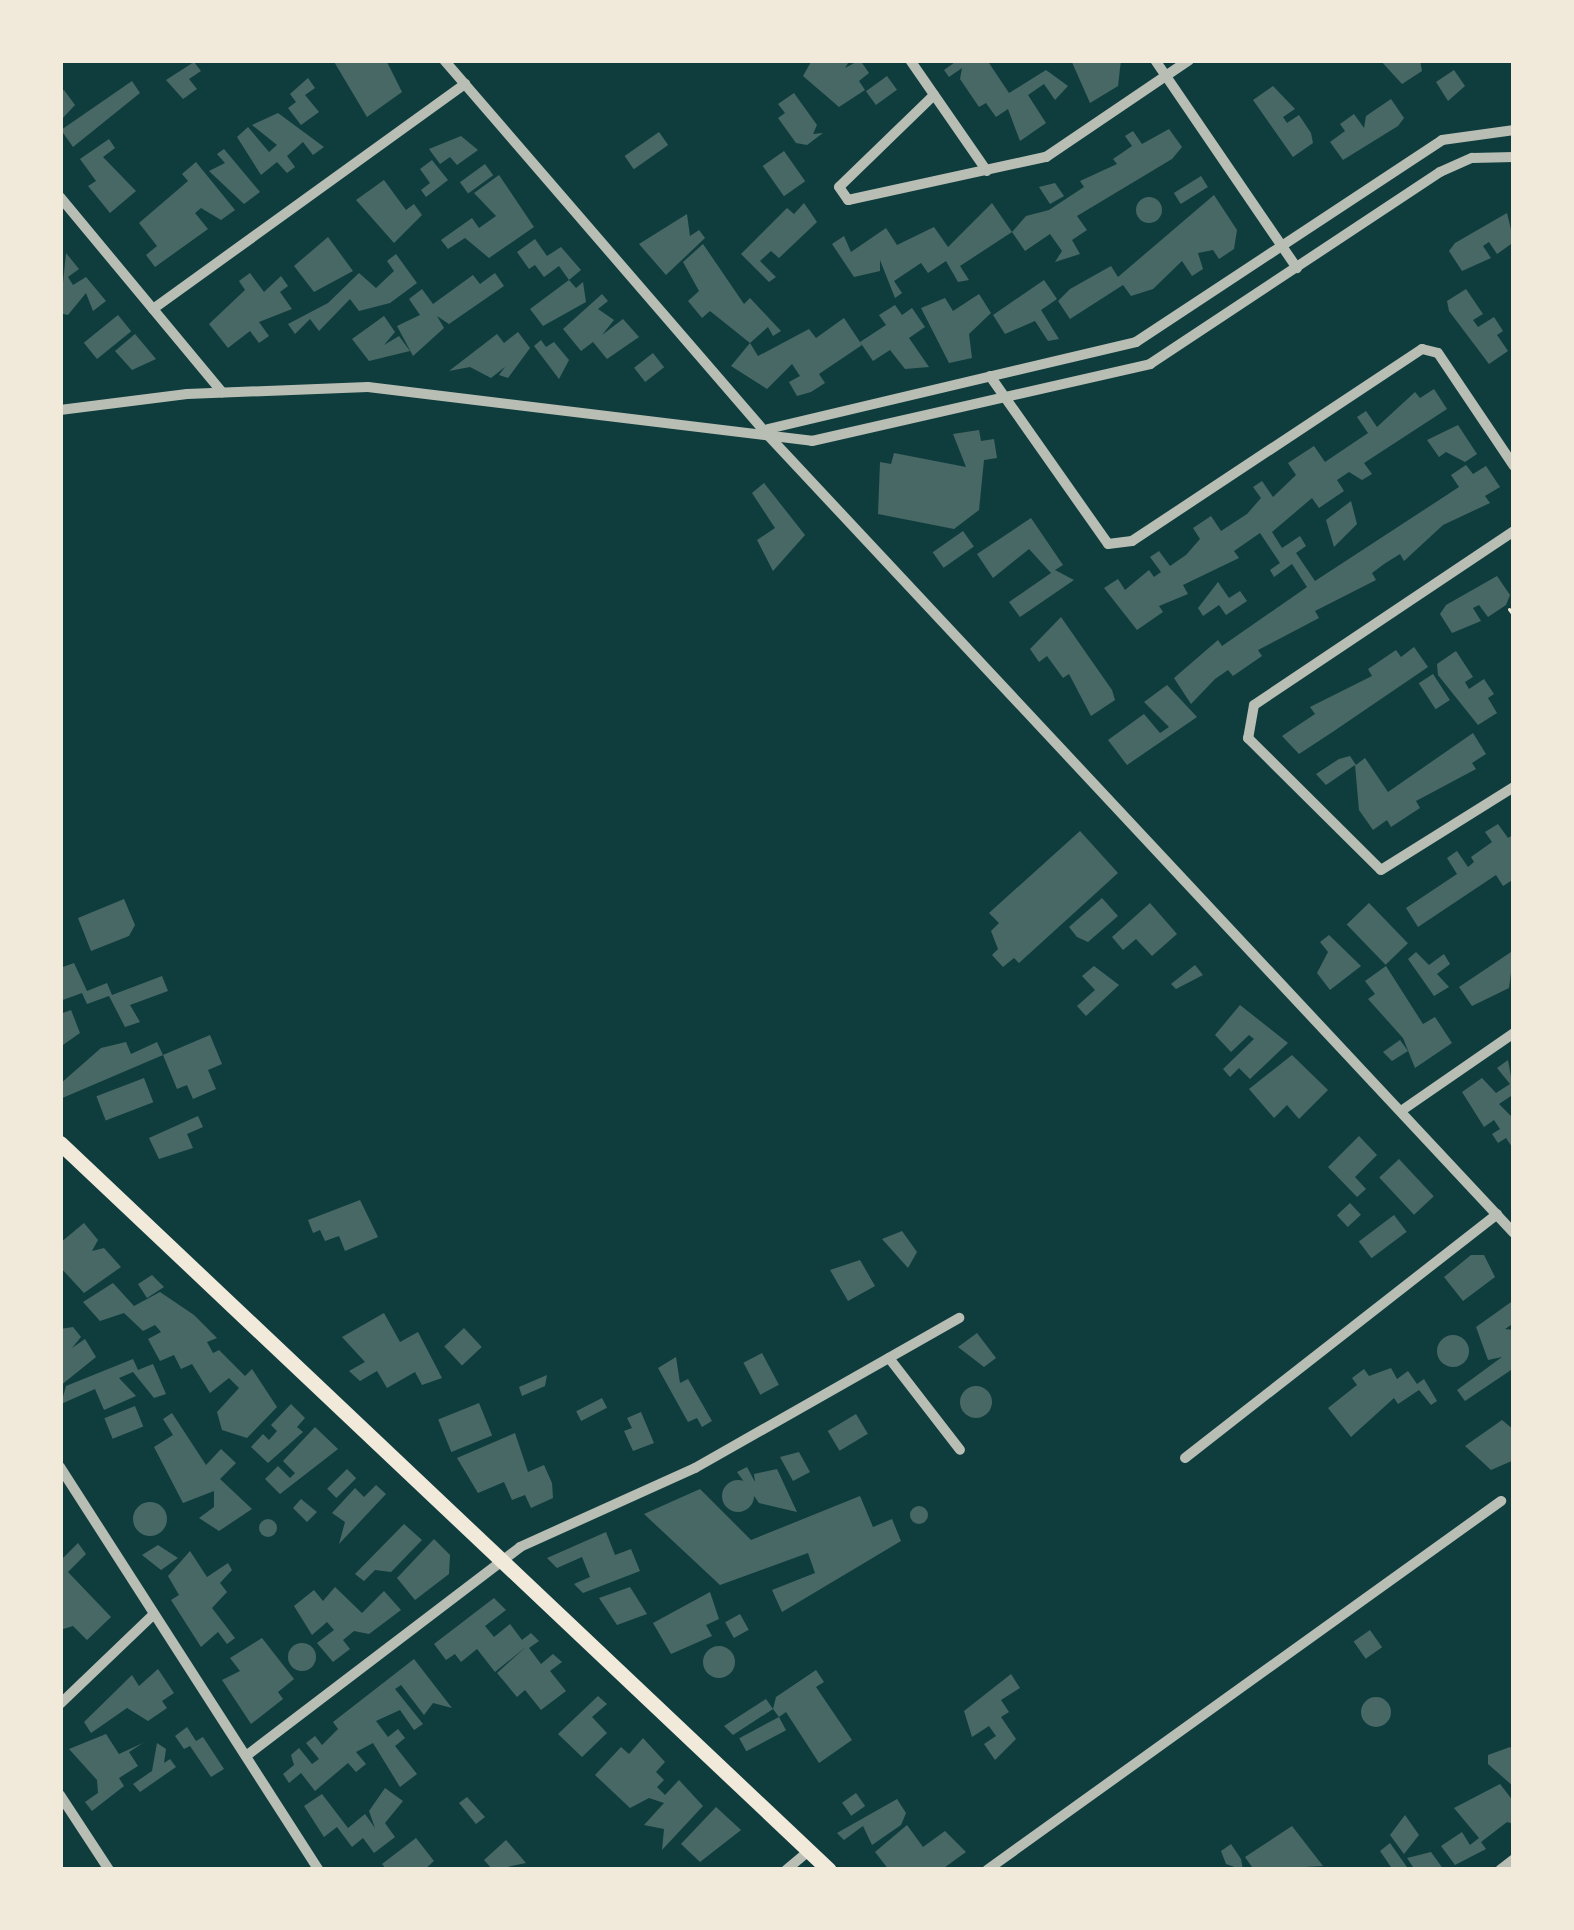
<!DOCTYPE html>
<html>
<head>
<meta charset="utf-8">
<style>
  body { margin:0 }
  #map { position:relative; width:1574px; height:1930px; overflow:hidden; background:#0f3d3e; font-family:"Nunito Sans",sans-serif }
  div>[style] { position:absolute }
  .building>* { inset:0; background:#486865; transform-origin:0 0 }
  .round { border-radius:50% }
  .path>* { height:3px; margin:-1.5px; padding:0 1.5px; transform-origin:1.5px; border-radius:1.5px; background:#f1e9da }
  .minor>* { height:10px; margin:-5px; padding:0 5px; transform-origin:5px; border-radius:5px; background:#b8beb3 }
  .secondary>* { height:15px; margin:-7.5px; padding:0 7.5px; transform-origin:7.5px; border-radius:7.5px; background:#f1e9da }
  span { translate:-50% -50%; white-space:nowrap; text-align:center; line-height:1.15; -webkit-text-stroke:9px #f1e9da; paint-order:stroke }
  .frame { position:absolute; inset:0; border:63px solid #f1e9da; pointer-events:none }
</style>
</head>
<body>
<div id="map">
  <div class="building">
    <i style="clip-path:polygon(333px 60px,386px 60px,402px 92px,367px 117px)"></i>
    <i style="clip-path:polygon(812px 60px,850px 60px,845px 68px,860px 60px,869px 73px,859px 81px,865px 90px,839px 107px,803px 76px)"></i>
    <i style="clip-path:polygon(958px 60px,987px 60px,1009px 93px,1046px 70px,1068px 86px,1055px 100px,1044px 84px,1028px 95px,1046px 123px,1020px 141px,1008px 109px,996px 117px,986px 103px,979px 107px,960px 79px,962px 68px,949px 77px,944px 70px)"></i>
    <i style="clip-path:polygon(1071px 60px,1121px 60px,1118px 86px,1090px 103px)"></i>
    <i style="clip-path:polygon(1380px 60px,1420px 60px,1422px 71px,1402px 84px)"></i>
    <i style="clip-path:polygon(194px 62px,201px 71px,189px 79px,197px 89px,183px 99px,166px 80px)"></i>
    <i style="clip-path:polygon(1454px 70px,1465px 86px,1448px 101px,1436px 82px)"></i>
    <i style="left:887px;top:76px;width:17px;height:26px;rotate:54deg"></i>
    <i style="clip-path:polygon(308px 78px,315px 88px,305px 95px,319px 112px,301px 125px,288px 108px,296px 102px,290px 94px)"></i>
    <i style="clip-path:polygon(132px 81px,140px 93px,73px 147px,61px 130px)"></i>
    <i style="clip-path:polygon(1273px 86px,1295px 109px,1283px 117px,1287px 123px,1299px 115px,1311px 133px,1313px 143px,1293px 157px,1253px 100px)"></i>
    <i style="clip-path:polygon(64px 90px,75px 105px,60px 121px,60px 92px)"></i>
    <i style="clip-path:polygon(794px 93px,817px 125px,813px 134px,823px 133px,807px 145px,796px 143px,778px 118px,785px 113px,778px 104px)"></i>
    <i style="clip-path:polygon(1391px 99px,1404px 118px,1398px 126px,1343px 160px,1330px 142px,1345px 131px,1340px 124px,1354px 114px,1364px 128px,1366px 116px)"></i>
    <i style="clip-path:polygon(278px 113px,324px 147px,313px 155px,303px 142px,287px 156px,295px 167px,287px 173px,277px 162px,261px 175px,237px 137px,248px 127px,269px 152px,277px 145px,252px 125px)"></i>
    <i style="clip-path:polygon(1169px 129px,1182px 147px,1172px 159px,1077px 216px,1087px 230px,1072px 240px,1080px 254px,1055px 262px,1062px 251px,1050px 234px,1025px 251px,1012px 232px,1026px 216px,1049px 210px,1084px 187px,1080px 181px,1117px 164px,1113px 159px,1132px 146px,1125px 136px,1133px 131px,1142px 144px)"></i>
    <i style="left:659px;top:132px;width:16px;height:42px;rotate:55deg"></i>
    <i style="clip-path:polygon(461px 136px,478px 150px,457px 165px,450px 157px,440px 164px,429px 149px)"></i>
    <i style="clip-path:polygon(109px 139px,115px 148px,103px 157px,136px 191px,110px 213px,88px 186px,96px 181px,80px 159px)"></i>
    <i style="clip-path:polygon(224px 149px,260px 192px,244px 204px,209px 171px,225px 163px,217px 154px)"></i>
    <i style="left:784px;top:151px;width:37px;height:26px;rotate:55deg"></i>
    <i style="clip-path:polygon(432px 160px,448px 180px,426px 197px,421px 190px,430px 183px,420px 169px)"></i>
    <i style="clip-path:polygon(196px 162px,235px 210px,221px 220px,201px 208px,195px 213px,208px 229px,155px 267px,146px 255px,157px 246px,139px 223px,188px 181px,182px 174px)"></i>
    <i style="left:485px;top:164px;width:14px;height:31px;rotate:54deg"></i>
    <i style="clip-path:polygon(499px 175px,534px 227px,489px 258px,465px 238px,448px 249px,441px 240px,472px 218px,479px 228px,496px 216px,474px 193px)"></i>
    <i style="left:1201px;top:176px;width:13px;height:32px;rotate:58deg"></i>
    <i style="clip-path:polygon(384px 180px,406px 210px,414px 204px,422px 215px,394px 243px,356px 200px)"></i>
    <i style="clip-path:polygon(1055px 183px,1064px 196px,1050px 204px,1039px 187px)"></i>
    <i style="clip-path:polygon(1214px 195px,1237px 230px,1234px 249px,1219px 259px,1213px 250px,1198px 253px,1203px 269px,1192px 276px,1182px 261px,1153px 289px,1131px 296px,1123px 285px,1070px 319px,1058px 301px,1070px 289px,1111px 266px,1118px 277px)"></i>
    <i class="round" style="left:1136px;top:197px;width:26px;height:26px"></i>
    <i style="clip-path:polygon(804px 203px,817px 222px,779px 258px,771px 251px,760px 261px,776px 277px,769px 282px,741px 254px,787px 208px,794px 214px)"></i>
    <i style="clip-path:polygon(992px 203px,1012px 232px,960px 266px,969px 280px,958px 282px,946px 261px,928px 273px,921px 263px,894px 281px,902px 293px,895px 298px,880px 260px,880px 271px,854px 277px,832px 244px,844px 236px,851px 252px,886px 228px,897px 245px,934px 227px,948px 247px)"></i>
    <i style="clip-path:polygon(1507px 213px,1514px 242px,1497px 254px,1489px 242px,1483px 246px,1491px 258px,1462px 271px,1449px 251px,1455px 243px)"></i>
    <i style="clip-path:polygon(687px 214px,690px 236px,699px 230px,705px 238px,666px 275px,639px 244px)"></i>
    <i style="clip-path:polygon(328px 237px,353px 271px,314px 292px,294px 266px)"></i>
    <i style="clip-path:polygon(535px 239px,547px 256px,561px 247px,581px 270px,569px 280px,559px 266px,544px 277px,535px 265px,529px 269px,517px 252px)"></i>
    <i style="clip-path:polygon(703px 244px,744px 304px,750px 298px,781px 331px,773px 336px,768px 327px,750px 343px,710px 311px,702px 318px,688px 301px,699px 291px,683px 262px)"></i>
    <i style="clip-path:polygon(66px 253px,79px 269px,68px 277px,73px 285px,86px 277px,106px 301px,93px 311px,86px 293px,68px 315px,60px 313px)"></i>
    <i style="clip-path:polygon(396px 254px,417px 283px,390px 303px,359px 311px,350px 299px,319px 331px,310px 319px,295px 334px,288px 324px,328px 303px,359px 273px,376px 288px,394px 271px,387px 261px)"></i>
    <i style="clip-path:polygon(250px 273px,264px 292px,281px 276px,288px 286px,280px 292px,292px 309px,259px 322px,269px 336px,259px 343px,250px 331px,228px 348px,209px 324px,245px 290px,239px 281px)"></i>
    <i style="clip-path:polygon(495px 273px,504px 286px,449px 324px,437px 316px,444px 328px,413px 356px,397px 326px,420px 315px,409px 299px,422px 289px,433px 304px,473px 275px,480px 284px)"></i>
    <i style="clip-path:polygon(569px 280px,576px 288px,583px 282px,586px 302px,543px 326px,530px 309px)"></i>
    <i style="clip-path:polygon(1044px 280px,1057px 299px,1041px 310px,1059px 339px,1048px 341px,1035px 321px,1005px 334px,993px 315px)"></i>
    <i style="clip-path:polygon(1466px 289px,1483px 314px,1473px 320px,1478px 327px,1494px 317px,1503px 331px,1497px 335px,1508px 351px,1489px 364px,1449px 311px,1447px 301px)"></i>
    <i style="clip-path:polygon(602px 294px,608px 301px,598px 309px,614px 320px,602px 335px,623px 319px,639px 337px,607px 359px,593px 342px,581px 351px,563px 329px)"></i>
    <i style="clip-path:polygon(979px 294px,991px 313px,969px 334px,972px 358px,949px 363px,921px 308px,945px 298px,953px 311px)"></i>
    <i style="clip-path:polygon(895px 305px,902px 315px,912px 308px,925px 327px,909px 338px,929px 367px,905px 369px,890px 350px,873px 361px,860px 342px,886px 325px,879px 315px)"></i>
    <i style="left:118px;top:315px;width:21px;height:44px;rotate:51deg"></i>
    <i style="clip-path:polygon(384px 316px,395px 332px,384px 345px,399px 336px,410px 351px,369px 361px,352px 339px)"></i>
    <i style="clip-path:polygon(844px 318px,862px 345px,819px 374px,825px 383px,811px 392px,797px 396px,789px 382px,800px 376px,792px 364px,767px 389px,731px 366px,750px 343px,758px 356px,809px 329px,816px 338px)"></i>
    <i style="clip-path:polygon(518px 332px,530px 348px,508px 378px,499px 375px,505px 367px,491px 378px,470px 367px,449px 371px,497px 334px,504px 343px)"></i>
    <i style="clip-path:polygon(135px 334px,156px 359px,132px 370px,115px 351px)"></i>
    <i style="clip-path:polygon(541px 340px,546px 347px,554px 342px,569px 360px,559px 379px,534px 346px)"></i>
    <i style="left:653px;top:353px;width:18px;height:24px;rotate:52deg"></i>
    <i style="clip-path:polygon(1434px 389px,1447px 409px,1364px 463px,1372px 474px,1362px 480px,1349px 472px,1337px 480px,1344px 491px,1319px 508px,1312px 498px,1272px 532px,1282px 548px,1300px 536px,1306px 546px,1296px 553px,1315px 581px,1459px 487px,1451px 475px,1466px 465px,1473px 474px,1486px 466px,1500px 487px,1485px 496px,1490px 503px,1443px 525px,1404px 561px,1400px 554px,1384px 564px,1372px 573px,1376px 580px,1315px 611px,1319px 618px,1258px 650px,1262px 656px,1233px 676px,1228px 670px,1215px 679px,1191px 704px,1174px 678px,1218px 640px,1222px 646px,1307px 587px,1292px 564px,1274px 577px,1270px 570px,1280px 563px,1260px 533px,1234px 551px,1239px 558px,1183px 585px,1188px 594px,1159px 606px,1163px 612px,1137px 630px,1104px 588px,1118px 579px,1125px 590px,1149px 570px,1154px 577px,1161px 572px,1150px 557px,1159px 551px,1170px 566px,1186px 555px,1200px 539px,1193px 528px,1211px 516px,1221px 531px,1247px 514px,1261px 498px,1253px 487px,1262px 481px,1273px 497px,1296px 475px,1288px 463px,1314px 446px,1325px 462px,1368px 433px,1357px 417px,1366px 411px,1377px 427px,1415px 392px,1420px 398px)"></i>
    <i style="clip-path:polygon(1458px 425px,1477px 454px,1465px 462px,1446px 452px,1439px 457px,1427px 440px)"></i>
    <i style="clip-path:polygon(979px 430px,981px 441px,994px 439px,997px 458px,984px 460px,979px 510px,954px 529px,878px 514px,880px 462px,891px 464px,894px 453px,966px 467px,953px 434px)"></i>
    <i style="clip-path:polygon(764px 483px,805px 535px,773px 571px,757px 540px,775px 528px,752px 493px)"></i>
    <i style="clip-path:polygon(1351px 501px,1357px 524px,1334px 547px,1326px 520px)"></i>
    <i style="clip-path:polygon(1031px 518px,1063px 565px,1055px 570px,1074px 580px,1020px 617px,1009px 602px,1051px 573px,1029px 549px,993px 578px,977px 554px)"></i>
    <i style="left:963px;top:531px;width:19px;height:37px;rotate:55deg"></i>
    <i style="clip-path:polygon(1497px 576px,1510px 595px,1506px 605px,1488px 617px,1479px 605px,1473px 608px,1481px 621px,1452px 633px,1440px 614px,1446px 605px)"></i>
    <i style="clip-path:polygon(1218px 582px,1229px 598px,1240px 591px,1247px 601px,1226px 615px,1219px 605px,1203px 616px,1198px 608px)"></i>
    <i style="clip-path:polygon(1061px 617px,1112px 690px,1115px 700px,1091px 716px,1069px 674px,1063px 678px,1047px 656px,1039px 662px,1030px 649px)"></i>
    <i style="clip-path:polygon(1414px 647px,1428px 667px,1334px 731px,1299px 754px,1282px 736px,1315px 714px,1310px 707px,1372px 676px,1368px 669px,1396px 650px,1401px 657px)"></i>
    <i style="clip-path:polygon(1456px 651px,1473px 677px,1465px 682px,1469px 689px,1484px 679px,1494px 694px,1488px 698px,1497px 713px,1478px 725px,1438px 675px,1437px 664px)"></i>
    <i style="left:1433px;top:674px;width:31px;height:17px;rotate:57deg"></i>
    <i style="clip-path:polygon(1167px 685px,1197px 717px,1127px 765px,1108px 740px,1144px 714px,1160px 733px,1169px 727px,1144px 702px)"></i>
    <i style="clip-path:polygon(1473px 733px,1486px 754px,1472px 763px,1476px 769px,1416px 801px,1420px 808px,1391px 827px,1387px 820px,1373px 830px,1359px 810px,1355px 765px,1326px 785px,1316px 774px,1339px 759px,1350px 756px,1356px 765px,1365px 758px,1388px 792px)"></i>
    <i style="clip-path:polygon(1498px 824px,1508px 838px,1514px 834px,1514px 879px,1503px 886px,1496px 875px,1418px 927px,1406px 908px,1457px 874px,1447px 858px,1457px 851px,1468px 867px,1474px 862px,1471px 857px,1492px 842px,1485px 832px)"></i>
    <i style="clip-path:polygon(1080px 831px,1118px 873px,1019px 963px,1014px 958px,1003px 967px,992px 955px,998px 949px,991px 931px,999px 923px,989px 913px)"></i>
    <i style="clip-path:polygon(1102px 898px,1118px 916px,1088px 942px,1077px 937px,1069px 927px)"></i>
    <i style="clip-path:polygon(124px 899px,135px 925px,129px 936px,91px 951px,78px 918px)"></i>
    <i style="clip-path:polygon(1150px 903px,1177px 934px,1152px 956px,1136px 939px,1123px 950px,1112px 937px)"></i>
    <i style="left:1369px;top:903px;width:56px;height:31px;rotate:46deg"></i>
    <i style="clip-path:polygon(1329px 935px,1361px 966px,1330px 990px,1317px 973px,1328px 952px,1320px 942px)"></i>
    <i style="clip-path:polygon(1514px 950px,1509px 988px,1472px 1006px,1459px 987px)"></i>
    <i style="clip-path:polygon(1416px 952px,1429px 965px,1444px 954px,1450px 964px,1437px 974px,1449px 987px,1434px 996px,1408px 959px)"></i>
    <i style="clip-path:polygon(74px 963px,87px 991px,107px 983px,112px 995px,162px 976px,168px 991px,130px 1005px,140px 1022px,125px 1027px,109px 996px,87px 1004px,82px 993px,60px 1001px,60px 968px)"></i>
    <i style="clip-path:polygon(1195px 965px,1203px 975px,1176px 989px,1171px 984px)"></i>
    <i style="clip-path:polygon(1094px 966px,1119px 985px,1086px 1016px,1077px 1006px,1095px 990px,1082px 976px)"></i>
    <i style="clip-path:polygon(1386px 966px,1423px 1024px,1435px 1017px,1452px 1043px,1415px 1068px,1403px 1038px,1368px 999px,1375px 994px,1365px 981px)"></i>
    <i style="clip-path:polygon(1240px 1005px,1288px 1043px,1250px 1079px,1239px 1068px,1230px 1077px,1223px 1069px,1254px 1039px,1249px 1035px,1231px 1052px,1215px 1035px)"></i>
    <i style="clip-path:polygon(71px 1010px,80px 1033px,60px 1047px,60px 1014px)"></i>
    <i style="clip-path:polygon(210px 1035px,222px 1064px,208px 1070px,216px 1089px,193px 1099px,187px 1085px,177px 1089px,163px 1055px,60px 1099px,60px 1084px,101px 1048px,126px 1042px,131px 1054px,157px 1042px,163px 1055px)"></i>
    <i style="clip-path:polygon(1400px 1040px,1408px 1051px,1392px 1061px,1383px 1052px)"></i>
    <i style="clip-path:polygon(1292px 1055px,1328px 1090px,1299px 1119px,1287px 1105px,1274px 1118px,1249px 1089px)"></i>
    <i style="clip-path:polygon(1508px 1060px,1514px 1094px,1499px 1104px,1511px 1116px,1514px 1150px,1506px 1138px,1498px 1143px,1492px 1134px,1500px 1129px,1494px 1120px,1484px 1127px,1462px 1092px,1482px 1078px,1496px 1093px,1510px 1084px,1497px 1068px)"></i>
    <i style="left:144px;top:1078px;width:26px;height:51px;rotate:69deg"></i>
    <i style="clip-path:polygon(198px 1116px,203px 1127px,187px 1134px,193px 1148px,159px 1159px,149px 1138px)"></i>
    <i style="clip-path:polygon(1359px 1136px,1377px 1155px,1355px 1177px,1366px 1189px,1357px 1197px,1328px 1167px)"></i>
    <i style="left:1399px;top:1159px;width:51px;height:27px;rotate:47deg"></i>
    <i style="clip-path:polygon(360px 1200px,378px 1237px,345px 1251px,339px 1236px,325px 1241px,320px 1230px,313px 1233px,308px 1220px)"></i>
    <i style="left:1350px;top:1203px;width:16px;height:18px;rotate:47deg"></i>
    <i style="left:1394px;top:1215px;width:21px;height:44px;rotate:53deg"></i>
    <i style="clip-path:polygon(84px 1223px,98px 1240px,92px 1251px,104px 1248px,121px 1267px,84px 1293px,60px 1267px,60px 1243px)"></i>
    <i style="clip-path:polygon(902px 1231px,917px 1252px,908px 1268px,882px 1239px)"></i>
    <i style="clip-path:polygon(1471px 1255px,1484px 1255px,1495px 1277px,1463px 1301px,1444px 1277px)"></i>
    <i style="clip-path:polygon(860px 1260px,875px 1286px,848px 1301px,830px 1270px)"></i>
    <i style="clip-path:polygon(152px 1275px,164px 1287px,147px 1298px,138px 1284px)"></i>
    <i style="clip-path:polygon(113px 1283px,134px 1306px,160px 1292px,194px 1315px,217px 1338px,207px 1342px,213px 1353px,219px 1350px,245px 1376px,252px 1369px,277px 1407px,247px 1438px,222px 1430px,217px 1412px,239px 1388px,229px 1378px,210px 1393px,192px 1364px,181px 1369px,174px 1355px,160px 1361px,148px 1339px,161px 1332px,155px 1325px,143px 1331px,124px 1313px,100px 1321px,83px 1302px)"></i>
    <i style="clip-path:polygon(1514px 1300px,1514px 1323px,1505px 1329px,1514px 1330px,1511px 1370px,1465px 1401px,1457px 1390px,1502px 1357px,1488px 1360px,1476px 1327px)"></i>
    <i style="clip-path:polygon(384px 1313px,400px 1342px,418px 1332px,442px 1378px,422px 1385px,415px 1372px,387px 1388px,377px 1371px,360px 1381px,349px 1371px,365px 1362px,342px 1337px)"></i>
    <i style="clip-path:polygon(73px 1327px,81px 1337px,72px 1348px,85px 1339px,96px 1357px,60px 1386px,60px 1329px)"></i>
    <i style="left:464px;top:1328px;width:26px;height:27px;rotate:47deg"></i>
    <i style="clip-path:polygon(977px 1333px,996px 1358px,984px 1367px,958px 1347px)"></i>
    <i class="round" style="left:1437px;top:1335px;width:32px;height:32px"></i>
    <i style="left:762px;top:1353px;width:36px;height:21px;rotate:62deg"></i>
    <i style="clip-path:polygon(676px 1357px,680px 1383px,688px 1379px,712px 1421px,702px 1427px,697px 1418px,688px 1422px,658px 1368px)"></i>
    <i style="clip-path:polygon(133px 1359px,138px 1370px,153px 1364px,166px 1394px,154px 1398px,133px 1372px,119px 1378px,136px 1396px,104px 1410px,95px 1389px,61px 1404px,66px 1386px)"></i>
    <i style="clip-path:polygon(1391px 1368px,1397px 1379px,1408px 1371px,1417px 1384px,1424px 1379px,1437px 1401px,1431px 1405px,1419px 1390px,1398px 1404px,1394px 1398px,1351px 1437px,1328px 1408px,1357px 1385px,1352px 1378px,1364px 1369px,1369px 1376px)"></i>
    <i style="clip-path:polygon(547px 1375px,545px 1386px,522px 1396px,519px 1387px)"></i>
    <i class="round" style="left:960px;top:1386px;width:32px;height:32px"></i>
    <i style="left:602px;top:1398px;width:11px;height:29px;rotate:63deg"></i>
    <i style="left:479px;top:1403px;width:35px;height:44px;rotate:68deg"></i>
    <i style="clip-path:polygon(291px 1404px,305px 1418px,297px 1427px,303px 1432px,268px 1463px,251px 1447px,263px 1434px,269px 1440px,277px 1431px,271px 1425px)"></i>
    <i style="left:135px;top:1406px;width:22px;height:33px;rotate:68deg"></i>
    <i style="clip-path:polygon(641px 1412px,654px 1443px,633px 1451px,624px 1431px,632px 1428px,627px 1418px)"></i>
    <i style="clip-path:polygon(172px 1413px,206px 1465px,221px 1449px,236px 1463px,220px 1479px,252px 1509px,219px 1531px,199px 1518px,214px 1507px,214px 1491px,183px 1503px,154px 1447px,173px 1435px,163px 1419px)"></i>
    <i style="left:856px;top:1414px;width:23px;height:33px;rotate:59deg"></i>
    <i style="clip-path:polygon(1502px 1420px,1514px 1430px,1514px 1460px,1491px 1470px,1465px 1446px)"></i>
    <i style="clip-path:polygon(315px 1427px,338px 1449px,280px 1494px,265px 1479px,278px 1466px,290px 1478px,295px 1473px,283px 1461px)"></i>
    <i style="clip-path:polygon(515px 1433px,528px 1472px,544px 1465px,552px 1483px,553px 1498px,531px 1508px,525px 1495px,512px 1500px,504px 1482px,478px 1493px,457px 1458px)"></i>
    <i style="clip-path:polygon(799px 1452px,810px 1472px,793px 1481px,780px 1457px)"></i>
    <i style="clip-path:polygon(747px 1467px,755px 1482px,754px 1474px,777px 1469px,797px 1512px,759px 1503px,737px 1472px)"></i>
    <i style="left:347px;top:1469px;width:13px;height:28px;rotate:45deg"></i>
    <i class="round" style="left:722px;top:1480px;width:32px;height:32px"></i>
    <i style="clip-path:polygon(376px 1485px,386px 1494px,339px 1544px,345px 1522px,332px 1513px,355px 1488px,364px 1497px)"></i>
    <i style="clip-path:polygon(700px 1489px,751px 1540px,860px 1496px,873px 1527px,892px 1519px,901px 1541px,782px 1612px,772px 1590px,815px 1573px,808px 1553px,720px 1585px,644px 1514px)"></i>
    <i style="clip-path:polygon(301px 1499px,317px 1512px,307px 1522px,293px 1508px)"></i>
    <i class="round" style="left:133px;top:1502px;width:34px;height:34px"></i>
    <i class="round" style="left:910px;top:1506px;width:18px;height:18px"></i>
    <i class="round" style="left:259px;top:1519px;width:18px;height:18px"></i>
    <i style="clip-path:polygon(404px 1524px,422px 1540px,391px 1572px,375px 1570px,364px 1581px,355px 1574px)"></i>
    <i style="clip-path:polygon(606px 1532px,615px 1555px,631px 1549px,640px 1571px,583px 1593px,574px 1584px,590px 1577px,582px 1557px,557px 1568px,547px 1558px)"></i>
    <i style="clip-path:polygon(434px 1539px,450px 1555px,449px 1574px,415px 1600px,397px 1578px)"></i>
    <i style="clip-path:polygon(78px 1543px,86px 1554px,68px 1572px,111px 1617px,87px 1640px,73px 1626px,60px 1630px,60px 1561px)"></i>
    <i style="clip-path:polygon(158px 1545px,178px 1558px,161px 1570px,142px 1555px)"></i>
    <i style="clip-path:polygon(190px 1551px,207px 1577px,228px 1563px,232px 1570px,220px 1583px,227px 1592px,212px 1608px,235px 1638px,227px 1644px,218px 1632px,201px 1647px,171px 1600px,179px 1595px,168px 1576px)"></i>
    <i style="clip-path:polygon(335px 1587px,362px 1613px,384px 1591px,401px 1610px,369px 1634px,354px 1631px,343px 1640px,350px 1649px,333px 1662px,317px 1643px,334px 1630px,327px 1622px,312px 1635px,294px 1606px,314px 1590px,323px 1601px)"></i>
    <i style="clip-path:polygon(630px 1587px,647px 1614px,617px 1625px,599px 1598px)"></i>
    <i style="clip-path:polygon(710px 1592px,719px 1619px,706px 1625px,712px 1636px,671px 1654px,653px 1623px)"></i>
    <i style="clip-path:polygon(494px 1598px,506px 1610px,485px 1626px,494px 1637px,510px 1624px,522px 1640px,531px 1633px,539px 1641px,529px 1648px,541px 1664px,553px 1654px,562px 1662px,550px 1671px,566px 1691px,541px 1710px,525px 1690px,517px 1697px,497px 1673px,527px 1646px,495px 1672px,477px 1649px,461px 1662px,455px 1654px,446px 1660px,434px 1644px)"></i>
    <i style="left:740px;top:1614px;width:18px;height:17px;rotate:61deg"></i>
    <i style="left:1370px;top:1630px;width:21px;height:20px;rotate:55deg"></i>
    <i style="clip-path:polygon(262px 1638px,294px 1679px,278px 1692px,283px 1699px,251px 1724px,222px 1680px,240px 1671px,230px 1658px)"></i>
    <i class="round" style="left:288px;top:1643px;width:28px;height:28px"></i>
    <i class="round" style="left:703px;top:1646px;width:32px;height:32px"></i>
    <i style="clip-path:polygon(414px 1659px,452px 1708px,433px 1703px,424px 1715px,401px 1685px,395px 1689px,423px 1724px,414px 1730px,400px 1710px,376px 1721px,388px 1737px,398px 1729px,405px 1738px,395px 1746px,417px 1774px,400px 1787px,373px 1743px,356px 1752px,366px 1764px,356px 1772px,348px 1763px,315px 1791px,301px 1773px,289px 1783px,283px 1774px,294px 1765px,291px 1755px,299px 1748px,312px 1764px,319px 1759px,306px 1743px,315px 1736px,322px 1745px,338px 1729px,333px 1722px)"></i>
    <i style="clip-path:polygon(158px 1669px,174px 1693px,162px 1701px,167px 1708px,148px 1721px,127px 1708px,91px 1733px,84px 1722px,132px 1675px,139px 1686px)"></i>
    <i style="clip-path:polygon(816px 1670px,824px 1682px,816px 1687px,852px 1740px,819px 1763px,786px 1712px,779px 1717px,773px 1709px,733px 1735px,724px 1726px,766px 1699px,773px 1709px,776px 1697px)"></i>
    <i style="clip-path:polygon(1011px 1674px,1020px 1688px,1001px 1700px,1009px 1712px,1001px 1717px,1016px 1739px,995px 1760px,984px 1744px,996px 1736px,989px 1726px,972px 1737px,964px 1711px)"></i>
    <i style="clip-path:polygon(598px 1696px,607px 1704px,592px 1717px,607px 1733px,582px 1757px,558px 1734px)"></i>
    <i class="round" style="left:1361px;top:1697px;width:30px;height:30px"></i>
    <i style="left:779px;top:1717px;width:15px;height:45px;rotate:62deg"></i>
    <i style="clip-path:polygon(187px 1727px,196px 1741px,203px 1737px,224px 1769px,211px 1777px,190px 1746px,184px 1749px,175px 1736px)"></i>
    <i style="clip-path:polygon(106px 1734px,119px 1754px,143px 1743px,129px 1752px,138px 1766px,119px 1778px,124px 1786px,92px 1811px,85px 1802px,98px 1793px,97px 1780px,69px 1749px)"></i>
    <i style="clip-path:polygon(643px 1738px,665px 1762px,656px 1772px,664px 1780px,657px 1787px,665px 1795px,679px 1780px,703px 1806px,662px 1850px,664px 1829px,644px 1825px,664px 1803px,649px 1798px,630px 1808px,595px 1775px,621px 1747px,629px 1754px)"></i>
    <i style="clip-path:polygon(157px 1743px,166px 1749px,164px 1763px,170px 1759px,176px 1767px,140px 1792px,133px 1784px,152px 1771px)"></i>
    <i style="clip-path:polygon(1510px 1747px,1514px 1752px,1514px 1787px,1488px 1764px,1488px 1755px)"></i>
    <i style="clip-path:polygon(1500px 1784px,1514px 1802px,1514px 1824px,1507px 1822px,1481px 1842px,1486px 1849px,1455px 1865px,1441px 1846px,1462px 1832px,1470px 1845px,1479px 1838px,1454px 1808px)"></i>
    <i style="clip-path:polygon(385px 1788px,403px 1801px,385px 1823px,395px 1837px,374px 1853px,363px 1838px,352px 1847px,337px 1827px,324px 1837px,304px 1806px,322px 1794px,348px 1828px,365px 1814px,375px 1828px,369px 1811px)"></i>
    <i style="left:856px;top:1793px;width:16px;height:17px;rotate:55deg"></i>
    <i style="clip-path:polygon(467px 1797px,485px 1817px,476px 1824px,459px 1803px)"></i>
    <i style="clip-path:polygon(897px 1799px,906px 1813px,901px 1825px,872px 1845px,863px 1826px,844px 1840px,837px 1833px)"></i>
    <i style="clip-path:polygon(716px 1807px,741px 1830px,700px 1862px,681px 1844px)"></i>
    <i style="clip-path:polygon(1405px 1815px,1419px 1835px,1404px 1854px,1390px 1835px)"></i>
    <i style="clip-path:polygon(907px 1825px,923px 1847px,945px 1831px,966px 1852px,941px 1870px,889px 1870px,875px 1852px)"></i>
    <i style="clip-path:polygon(1292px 1826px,1323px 1866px,1254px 1870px,1245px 1857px)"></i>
    <i style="clip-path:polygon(416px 1838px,434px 1861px,424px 1870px,387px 1870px,382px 1864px)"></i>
    <i style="clip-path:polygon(506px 1840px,526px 1863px,493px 1870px,484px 1860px)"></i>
    <i style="clip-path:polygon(1390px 1843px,1409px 1870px,1393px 1870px,1380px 1851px)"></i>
    <i style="clip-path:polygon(1231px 1844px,1241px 1859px,1243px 1870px,1226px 1864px,1221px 1851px)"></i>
    <i style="clip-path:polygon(1431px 1852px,1444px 1870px,1415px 1870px,1407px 1858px)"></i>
  </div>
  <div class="path">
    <i style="left:1509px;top:609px;width:9px;rotate:54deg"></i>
  </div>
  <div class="minor">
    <i style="left:444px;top:60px;width:489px;rotate:49.2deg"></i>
    <i style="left:763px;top:430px;width:1099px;rotate:46.92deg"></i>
    <i style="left:910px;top:60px;width:135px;rotate:55.3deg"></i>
    <i style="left:1155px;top:60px;width:252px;rotate:55.7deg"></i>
    <i style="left:934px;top:95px;width:132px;rotate:135.9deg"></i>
    <i style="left:839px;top:187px;width:16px;rotate:55deg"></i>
    <i style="left:848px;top:200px;width:203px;rotate:-12.3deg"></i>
    <i style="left:1046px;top:157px;width:173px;rotate:-34.1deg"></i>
    <i style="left:60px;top:197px;width:254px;rotate:50.3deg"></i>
    <i style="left:153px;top:309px;width:385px;rotate:-35.8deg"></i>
    <i style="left:990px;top:376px;width:205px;rotate:54.9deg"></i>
    <i style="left:1108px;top:544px;width:24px;rotate:-7deg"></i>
    <i style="left:1132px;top:541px;width:348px;rotate:-33.5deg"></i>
    <i style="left:1422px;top:349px;width:16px;rotate:14deg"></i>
    <i style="left:1438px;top:353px;width:136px;rotate:56.1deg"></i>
    <i style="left:60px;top:410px;width:128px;rotate:-7.2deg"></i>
    <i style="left:187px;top:394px;width:181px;rotate:-2.2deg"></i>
    <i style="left:368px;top:387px;width:447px;rotate:6.9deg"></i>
    <i style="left:812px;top:441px;width:347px;rotate:-12.8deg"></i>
    <i style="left:1150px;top:364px;width:348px;rotate:-33.5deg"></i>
    <i style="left:1440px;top:172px;width:35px;rotate:-24deg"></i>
    <i style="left:1472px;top:158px;width:42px;rotate:-1.4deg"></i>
    <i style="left:768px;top:429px;width:378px;rotate:-13.3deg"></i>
    <i style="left:1136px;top:342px;width:367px;rotate:-33.4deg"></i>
    <i style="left:1442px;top:140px;width:73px;rotate:-7.9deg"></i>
    <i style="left:1514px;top:531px;width:313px;rotate:146.2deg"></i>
    <i style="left:1254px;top:705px;width:34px;rotate:100deg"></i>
    <i style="left:1248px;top:738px;width:187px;rotate:44.8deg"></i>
    <i style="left:1381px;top:870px;width:157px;rotate:-32deg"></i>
    <i style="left:1401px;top:1111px;width:137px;rotate:-34.6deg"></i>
    <i style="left:889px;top:1358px;width:116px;rotate:52.3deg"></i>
    <i style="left:1185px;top:1458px;width:396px;rotate:-38deg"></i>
    <i style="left:60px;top:1467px;width:479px;rotate:57.3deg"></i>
    <i style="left:60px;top:1704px;width:130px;rotate:-43.8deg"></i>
    <i style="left:246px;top:1756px;width:345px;rotate:-37.3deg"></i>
    <i style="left:520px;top:1547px;width:192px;rotate:-24.3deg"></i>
    <i style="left:695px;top:1468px;width:304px;rotate:-29.6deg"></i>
    <i style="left:60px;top:1795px;width:90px;rotate:56.8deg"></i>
    <i style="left:786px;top:1870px;width:30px;rotate:-40deg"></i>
    <i style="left:987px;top:1870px;width:633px;rotate:-35.67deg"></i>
    <i style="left:1500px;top:1870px;width:18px;rotate:-38deg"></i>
  </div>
  <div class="secondary">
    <i style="left:60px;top:1143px;width:1058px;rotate:43.39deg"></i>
  </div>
  <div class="frame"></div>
</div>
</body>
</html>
